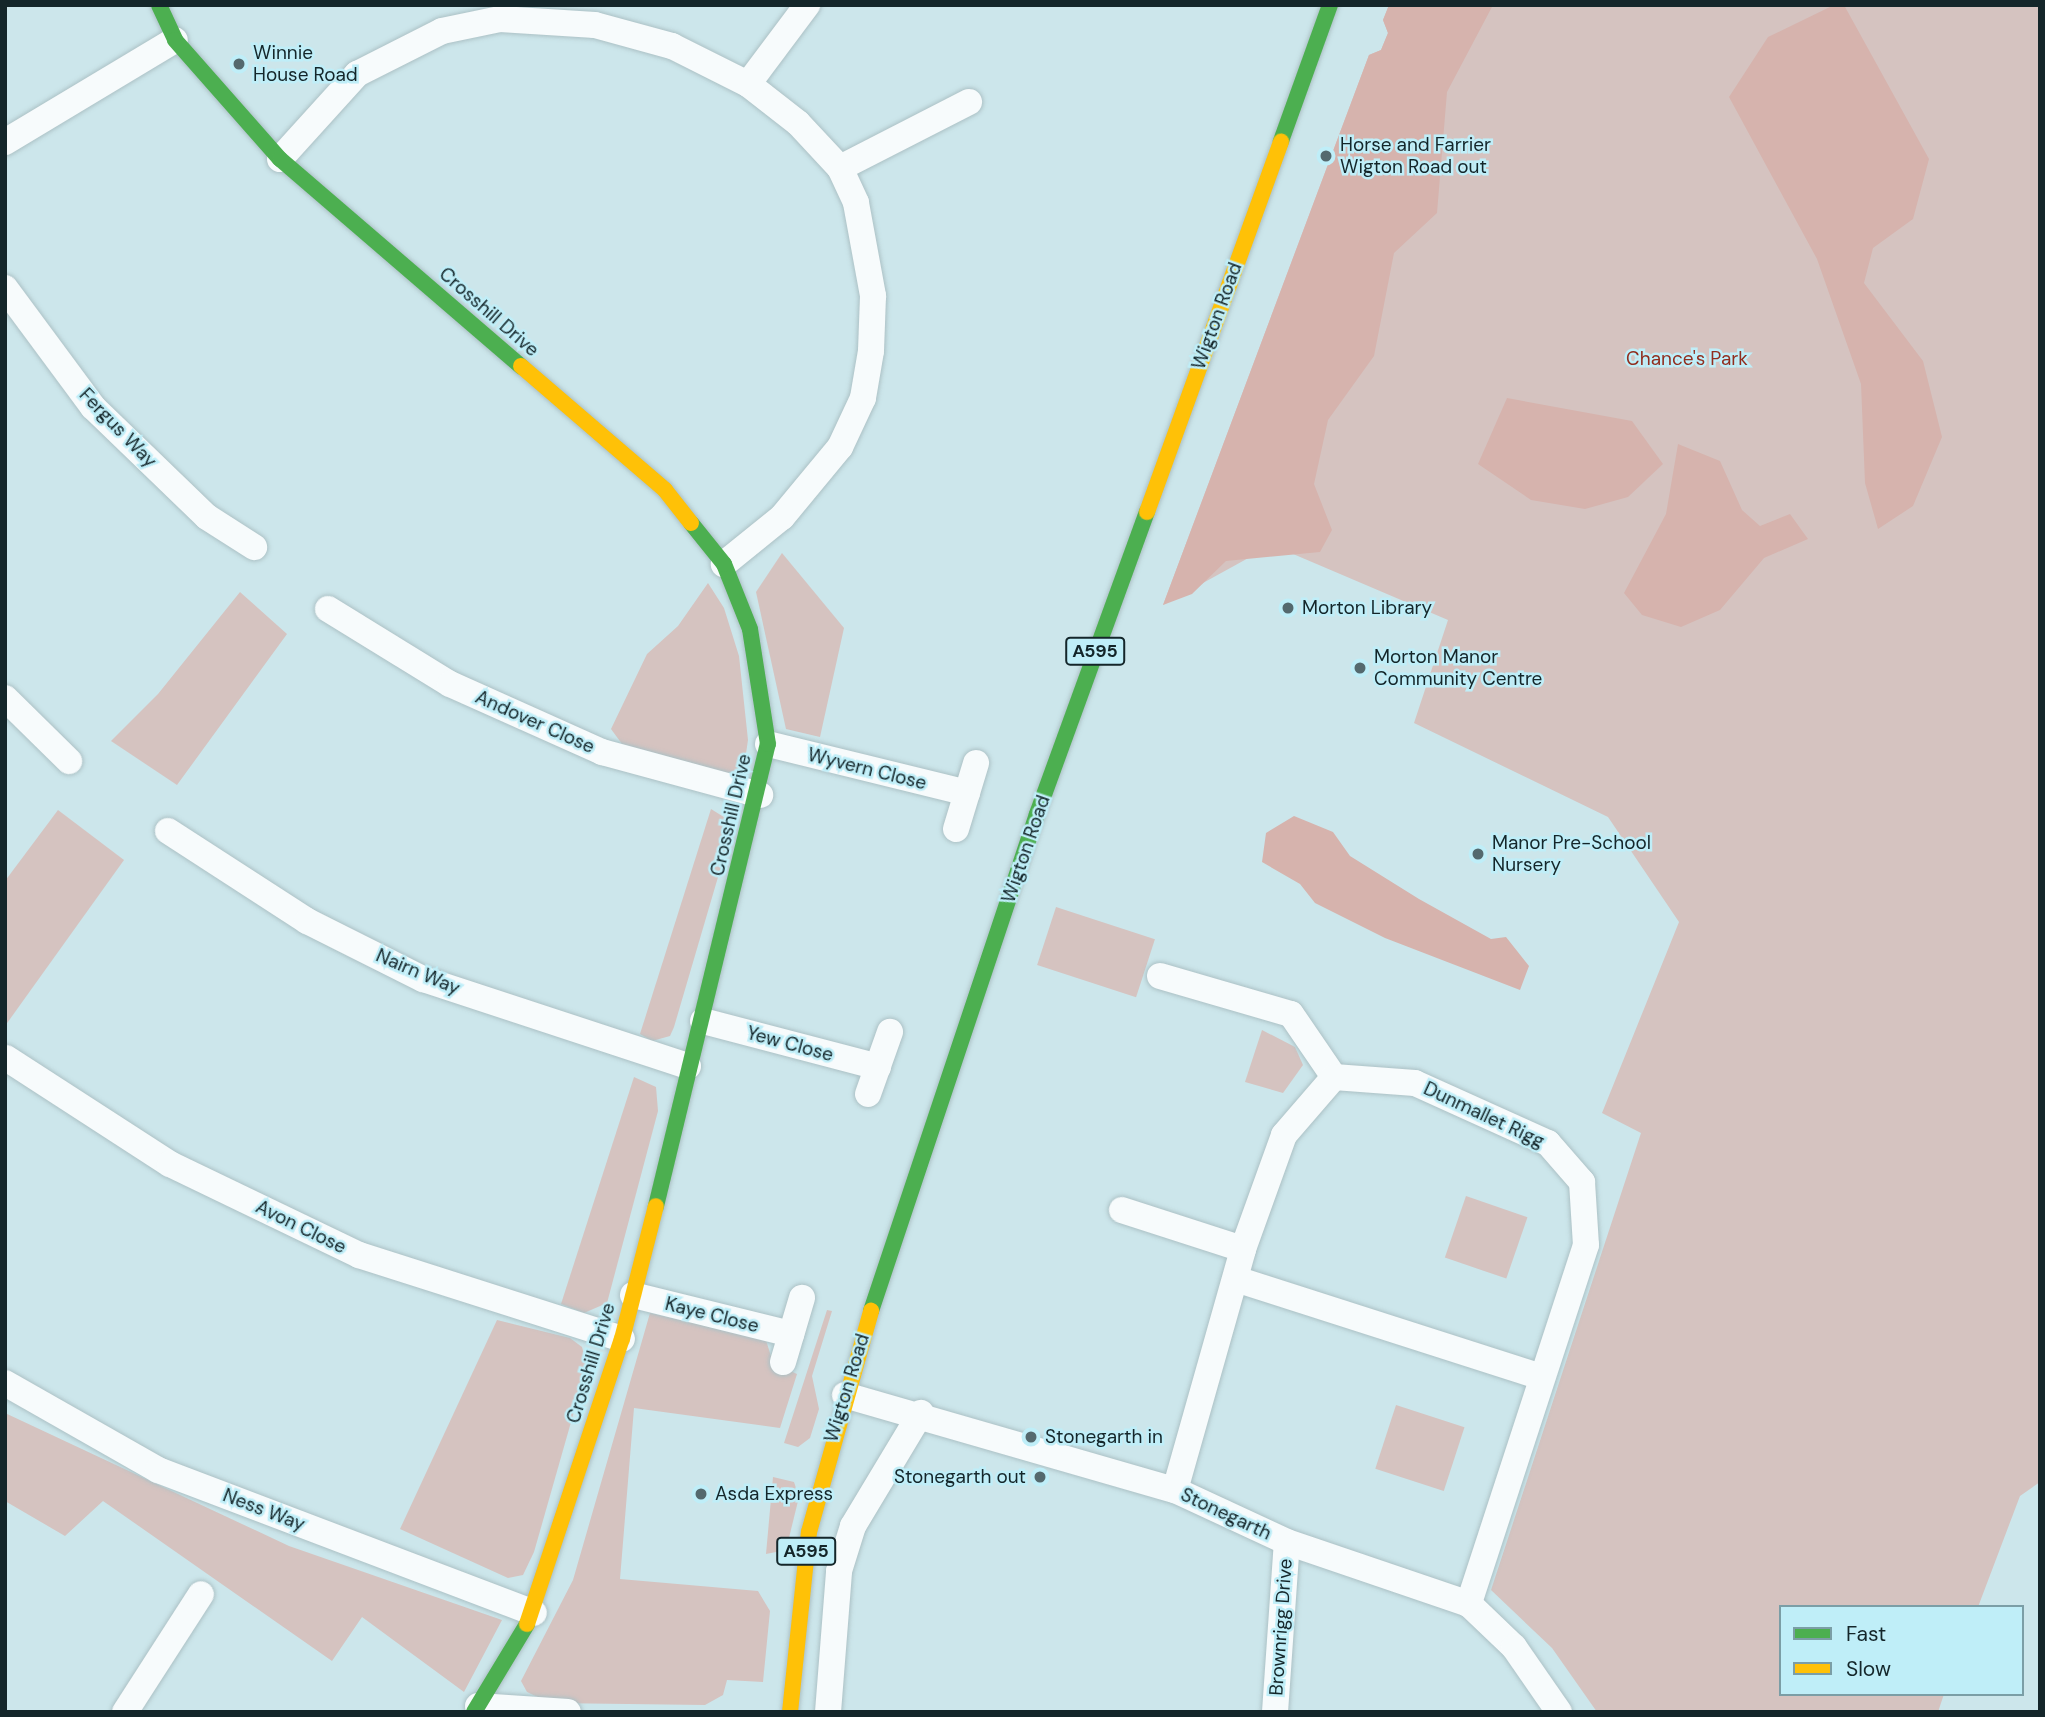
<!DOCTYPE html>
<html>
<head>
<meta charset="utf-8">
<style>
  body { margin:0 }
  #map { position:relative; width:2045px; height:1717px; overflow:hidden; background:#cce6eb; font-family:"DM Sans",sans-serif }
  div>[style] { position:absolute }
  .green>* { inset:0; background:#d5c3c0; transform-origin:0 0 }
  .forest>* { inset:0; background:#d6b3ad }
  .roads { filter:drop-shadow(0 0 2px #acc1c5) drop-shadow(0 0 2px #acc1c5) }
  .street>* { height:26px; margin:-13px; padding:0 13px; transform-origin:13px; border-radius:13px; background:#f7fbfc }
  .fast>* { height:16px; margin:-8px; padding:0 8px; transform-origin:8px; border-radius:8px; background:#4caf50 }
  .slow>* { height:16px; margin:-8px; padding:0 8px; transform-origin:8px; border-radius:8px; background:#ffc107 }
  .dots>* { width:19px; height:19px; translate:-50% -50%; box-sizing:border-box; border:4px solid #bfeef8; border-radius:50% }
  span { translate:-50% -50%; white-space:nowrap; text-align:center; line-height:1.15; -webkit-text-stroke:5px #bfeef8; paint-order:stroke }
  .shield-label span { padding:2px 5px; background:#bfeef8; border:2px solid; border-radius:5px; -webkit-text-stroke-width:0 }
  .shield-label { font-size:18px; color:#14262a; font-weight:700 }
  .poi-label { font-size:19px; color:#14262a }
  .left { translate:0 -50%; text-align:left }
  .right { translate:-100% -50%; text-align:right }
  .street-label { font-size:19px; color:#14262a }
  .park-label { font-size:19px; color:#912d1e }
  .frame { position:absolute; inset:0; border:7px solid #14262a; pointer-events:none }
  .legend { position:absolute; left:1779px; top:1605px; width:245px; height:91px; box-sizing:border-box; background:#bfeef8; border:2px solid #7b9ea6; margin:0; padding:9px 12px; list-style:none; font-size:21px; color:#14262a }
  .legend li { display:flex; align-items:center; gap:14px; height:35px }
  .legend b { width:35px; border:2px solid #7b9ea6 }
</style>
</head>
<body>
<div id="map">
  <div class="green">
    <i style="clip-path:polygon(1389px 5px,2040px 5px,2040px 1482px,2020px 1496px,1978px 1607px,1781px 1607px,1781px 1694px,1944px 1694px,1938px 1712px,1597px 1712px,1552px 1648px,1491px 1590px,1641px 1133px,1602px 1113px,1679px 922px,1608px 817px,1414px 723px,1448px 620px,1272px 545px,1163px 605px,1369px 55px,1381px 50px,1388px 33px,1383px 20px)"></i>
    <i style="clip-path:polygon(782px 553px,844px 628px,820px 737px,786px 729px,756px 592px)"></i>
    <i style="clip-path:polygon(708px 583px,724px 608px,739px 656px,748px 740px,744px 767px,727px 773px,622px 744px,611px 729px,647px 654px,678px 626px)"></i>
    <i style="clip-path:polygon(240px 592px,287px 634px,177px 785px,111px 741px,158px 694px)"></i>
    <i style="clip-path:polygon(711px 809px,727px 819px,728px 843px,674px 1027px,670px 1036px,652px 1041px,640px 1034px)"></i>
    <i style="clip-path:polygon(58px 810px,124px 860px,5px 1026px,5px 881px)"></i>
    <i style="left:1056px;top:907px;width:104px;height:61px;rotate:18deg"></i>
    <i style="clip-path:polygon(1262px 1030px,1295px 1047px,1303px 1065px,1283px 1093px,1245px 1082px)"></i>
    <i style="clip-path:polygon(634px 1077px,656px 1087px,658px 1111px,607px 1303px,584px 1313px,561px 1304px)"></i>
    <i style="left:1466px;top:1196px;width:65px;height:65px;rotate:19deg"></i>
    <i style="clip-path:polygon(827px 1310px,832px 1311px,812px 1376px,819px 1409px,810px 1438px,798px 1447px,784px 1443px)"></i>
    <i style="clip-path:polygon(650px 1313px,766px 1340px,773px 1363px,797px 1374px,780px 1428px,634px 1408px,620px 1579px,758px 1591px,770px 1611px,763px 1682px,727px 1680px,723px 1695px,705px 1705px,550px 1703px,527px 1692px,521px 1681px,573px 1580px)"></i>
    <i style="clip-path:polygon(497px 1320px,570px 1338px,582px 1347px,587px 1366px,534px 1552px,523px 1575px,508px 1578px,400px 1529px)"></i>
    <i style="left:1396px;top:1405px;width:72px;height:67px;rotate:18deg"></i>
    <i style="clip-path:polygon(5px 1413px,289px 1546px,502px 1620px,464px 1692px,362px 1617px,332px 1661px,103px 1501px,65px 1536px,5px 1501px)"></i>
    <i style="clip-path:polygon(773px 1477px,794px 1482px,799px 1497px,786px 1550px,766px 1554px)"></i>
  </div>
  <div class="forest">
    <i style="clip-path:polygon(1389px 5px,1493px 5px,1447px 92px,1437px 213px,1394px 253px,1374px 356px,1328px 420px,1314px 484px,1332px 530px,1320px 552px,1226px 561px,1192px 594px,1163px 605px,1369px 55px,1381px 50px,1388px 33px,1383px 20px)"></i>
    <i style="clip-path:polygon(1834px 5px,1844px 5px,1929px 159px,1913px 219px,1873px 248px,1864px 283px,1923px 361px,1942px 437px,1913px 506px,1878px 529px,1865px 483px,1861px 384px,1817px 259px,1729px 97px,1768px 37px)"></i>
    <i style="clip-path:polygon(1507px 398px,1632px 421px,1663px 464px,1628px 497px,1585px 509px,1531px 500px,1478px 464px)"></i>
    <i style="clip-path:polygon(1678px 444px,1720px 461px,1742px 510px,1760px 526px,1790px 514px,1808px 539px,1764px 558px,1720px 610px,1681px 627px,1642px 615px,1624px 593px,1666px 514px)"></i>
    <i style="clip-path:polygon(1294px 816px,1333px 832px,1350px 856px,1419px 899px,1491px 939px,1506px 937px,1529px 966px,1520px 990px,1385px 938px,1315px 903px,1300px 884px,1262px 862px,1266px 833px)"></i>
  </div>
  <div class="roads">
    <div class="street">
      <i style="left:748px;top:84px;width:99px;rotate:-53.2deg"></i>
      <i style="left:5px;top:142px;width:198px;rotate:-31deg"></i>
      <i style="left:280px;top:159px;width:115px;rotate:-47.8deg"></i>
      <i style="left:357px;top:74px;width:95px;rotate:-26.8deg"></i>
      <i style="left:442px;top:31px;width:59px;rotate:-11.7deg"></i>
      <i style="left:500px;top:19px;width:95px;rotate:3.6deg"></i>
      <i style="left:595px;top:25px;width:80px;rotate:15.3deg"></i>
      <i style="left:672px;top:46px;width:85px;rotate:26.6deg"></i>
      <i style="left:748px;top:84px;width:63px;rotate:38deg"></i>
      <i style="left:798px;top:123px;width:62px;rotate:47deg"></i>
      <i style="left:840px;top:168px;width:38px;rotate:65deg"></i>
      <i style="left:856px;top:203px;width:95px;rotate:79.6deg"></i>
      <i style="left:873px;top:296px;width:55px;rotate:92.1deg"></i>
      <i style="left:871px;top:351px;width:48px;rotate:99.7deg"></i>
      <i style="left:863px;top:398px;width:54px;rotate:115.1deg"></i>
      <i style="left:840px;top:447px;width:91px;rotate:129.6deg"></i>
      <i style="left:782px;top:517px;width:75px;rotate:141deg"></i>
      <i style="left:840px;top:168px;width:145px;rotate:-27.1deg"></i>
      <i style="left:5px;top:288px;width:148px;rotate:53.5deg"></i>
      <i style="left:93px;top:407px;width:158px;rotate:44deg"></i>
      <i style="left:207px;top:517px;width:56px;rotate:32.6deg"></i>
      <i style="left:328px;top:609px;width:143px;rotate:31.6deg"></i>
      <i style="left:450px;top:684px;width:167px;rotate:24.1deg"></i>
      <i style="left:602px;top:752px;width:164px;rotate:15.2deg"></i>
      <i style="left:5px;top:698px;width:90px;rotate:44.5deg"></i>
      <i style="left:768px;top:744px;width:205px;rotate:13.8deg"></i>
      <i style="left:956px;top:829px;width:69px;rotate:-73.1deg"></i>
      <i style="left:168px;top:831px;width:166px;rotate:32.9deg"></i>
      <i style="left:307px;top:921px;width:130px;rotate:26.6deg"></i>
      <i style="left:423px;top:979px;width:279px;rotate:18.2deg"></i>
      <i style="left:1160px;top:976px;width:136px;rotate:16.2deg"></i>
      <i style="left:1291px;top:1014px;width:76px;rotate:55.7deg"></i>
      <i style="left:703px;top:1021px;width:181px;rotate:14.7deg"></i>
      <i style="left:6px;top:1058px;width:195px;rotate:32.9deg"></i>
      <i style="left:170px;top:1164px;width:210px;rotate:25.7deg"></i>
      <i style="left:359px;top:1255px;width:276px;rotate:17.7deg"></i>
      <i style="left:868px;top:1094px;width:66px;rotate:-70.5deg"></i>
      <i style="left:1122px;top:1210px;width:127px;rotate:17.9deg"></i>
      <i style="left:1236px;top:1279px;width:318px;rotate:17.8deg"></i>
      <i style="left:633px;top:1295px;width:163px;rotate:13.9deg"></i>
      <i style="left:783px;top:1362px;width:67px;rotate:-73.5deg"></i>
      <i style="left:5px;top:1383px;width:176px;rotate:29.6deg"></i>
      <i style="left:158px;top:1470px;width:402px;rotate:20.8deg"></i>
      <i style="left:845px;top:1395px;width:343px;rotate:16.1deg"></i>
      <i style="left:1175px;top:1490px;width:123px;rotate:24.9deg"></i>
      <i style="left:1287px;top:1542px;width:192px;rotate:18.8deg"></i>
      <i style="left:1469px;top:1604px;width:62px;rotate:43.7deg"></i>
      <i style="left:1514px;top:1647px;width:79px;rotate:55.3deg"></i>
      <i style="left:1175px;top:1490px;width:250px;rotate:-74.2deg"></i>
      <i style="left:1243px;top:1249px;width:121px;rotate:-70.2deg"></i>
      <i style="left:1284px;top:1135px;width:77px;rotate:-49.2deg"></i>
      <i style="left:1334px;top:1077px;width:81px;rotate:4.2deg"></i>
      <i style="left:1415px;top:1083px;width:146px;rotate:24.3deg"></i>
      <i style="left:1548px;top:1143px;width:52px;rotate:48.9deg"></i>
      <i style="left:1582px;top:1182px;width:63px;rotate:86.4deg"></i>
      <i style="left:1586px;top:1245px;width:378px;rotate:108.1deg"></i>
      <i style="left:478px;top:1706px;width:90px;rotate:3.8deg"></i>
      <i style="left:125px;top:1712px;width:140px;rotate:-57.2deg"></i>
      <i style="left:828px;top:1712px;width:141px;rotate:-85.5deg"></i>
      <i style="left:839px;top:1571px;width:47px;rotate:-72.7deg"></i>
      <i style="left:853px;top:1526px;width:132px;rotate:-59deg"></i>
      <i style="left:1275px;top:1712px;width:170px;rotate:-86deg"></i>
    </div>
    <div class="fast">
      <i style="left:159px;top:5px;width:38px;rotate:65deg"></i>
      <i style="left:175px;top:40px;width:159px;rotate:48.6deg"></i>
      <i style="left:280px;top:159px;width:318px;rotate:40.7deg"></i>
      <i style="left:1281px;top:141px;width:145px;rotate:-70.2deg"></i>
      <i style="left:656px;top:1206px;width:475px;rotate:-76.4deg"></i>
      <i style="left:768px;top:744px;width:116px;rotate:-98.9deg"></i>
      <i style="left:750px;top:629px;width:70px;rotate:-111.8deg"></i>
      <i style="left:724px;top:564px;width:53px;rotate:-128.8deg"></i>
      <i style="left:871px;top:1311px;width:524px;rotate:-71.53deg"></i>
      <i style="left:1037px;top:814px;width:321px;rotate:-70deg"></i>
      <i style="left:474px;top:1712px;width:103px;rotate:-58.9deg"></i>
    </div>
    <div class="slow">
      <i style="left:521px;top:366px;width:190px;rotate:40.7deg"></i>
      <i style="left:665px;top:490px;width:42px;rotate:51.8deg"></i>
      <i style="left:1147px;top:512px;width:394px;rotate:-70.1deg"></i>
      <i style="left:527px;top:1624px;width:300px;rotate:-71.6deg"></i>
      <i style="left:622px;top:1339px;width:137px;rotate:-75.7deg"></i>
      <i style="left:790px;top:1712px;width:181px;rotate:-84deg"></i>
      <i style="left:809px;top:1532px;width:230px;rotate:-74.3deg"></i>
    </div>
  </div>
  <div class="dots">
    <i style="left:239px;top:64px;background:#54696e"></i>
    <i style="left:1326px;top:156px;background:#54696e"></i>
    <i style="left:1288px;top:608px;background:#54696e"></i>
    <i style="left:1360px;top:668px;background:#54696e"></i>
    <i style="left:1478px;top:854px;background:#54696e"></i>
    <i style="left:1031px;top:1437px;background:#54696e"></i>
    <i style="left:1040px;top:1477px;background:#54696e"></i>
    <i style="left:701px;top:1494px;background:#54696e"></i>
  </div>
  <div class="shield-label">
    <span style="left:1095px;top:651px">A595</span>
    <span style="left:806px;top:1551px">A595</span>
  </div>
  <div class="poi-label">
    <span class="left" style="left:253px;top:64px">Winnie<br>House Road</span>
    <span class="left" style="left:1340px;top:156px">Horse and Farrier<br>Wigton Road out</span>
    <span class="left" style="left:1302px;top:608px">Morton Library</span>
    <span class="left" style="left:1374px;top:668px">Morton Manor<br>Community Centre</span>
    <span class="left" style="left:1492px;top:854px">Manor Pre-School<br>Nursery</span>
    <span class="left" style="left:1045px;top:1437px">Stonegarth in</span>
    <span class="right" style="left:1026px;top:1477px">Stonegarth out</span>
    <span class="left" style="left:715px;top:1494px">Asda Express</span>
  </div>
  <div class="street-label">
    <span style="left:489px;top:312px;rotate:41deg">Crosshill Drive</span>
    <span style="left:1217px;top:316px;rotate:-70deg">Wigton Road</span>
    <span style="left:118px;top:428px;rotate:46deg">Fergus Way</span>
    <span style="left:535px;top:722px;rotate:24deg">Andover Close</span>
    <span style="left:867px;top:769px;rotate:14deg">Wyvern Close</span>
    <span style="left:731px;top:815px;rotate:-77deg">Crosshill Drive</span>
    <span style="left:1026px;top:849px;rotate:-71deg">Wigton Road</span>
    <span style="left:418px;top:972px;rotate:23deg">Nairn Way</span>
    <span style="left:790px;top:1044px;rotate:15deg">Yew Close</span>
    <span style="left:1484px;top:1115px;rotate:25deg">Dunmallet Rigg</span>
    <span style="left:301px;top:1227px;rotate:26deg">Avon Close</span>
    <span style="left:712px;top:1315px;rotate:14deg">Kaye Close</span>
    <span style="left:591px;top:1363px;rotate:-73deg">Crosshill Drive</span>
    <span style="left:847px;top:1388px;rotate:-73deg">Wigton Road</span>
    <span style="left:264px;top:1510px;rotate:21deg">Ness Way</span>
    <span style="left:1226px;top:1514px;rotate:25deg">Stonegarth</span>
    <span style="left:1281px;top:1627px;rotate:-86deg">Brownrigg Drive</span>
  </div>
  <div class="park-label">
    <span style="left:1687px;top:359px">Chance's Park</span>
  </div>
  <div class="frame"></div>
  <ul class="legend">
  <li><b style="height:9px;background:#4caf50"></b>Fast</li>
  <li><b style="height:9px;background:#ffc107"></b>Slow</li>
  </ul>
</div>
</body>
</html>
